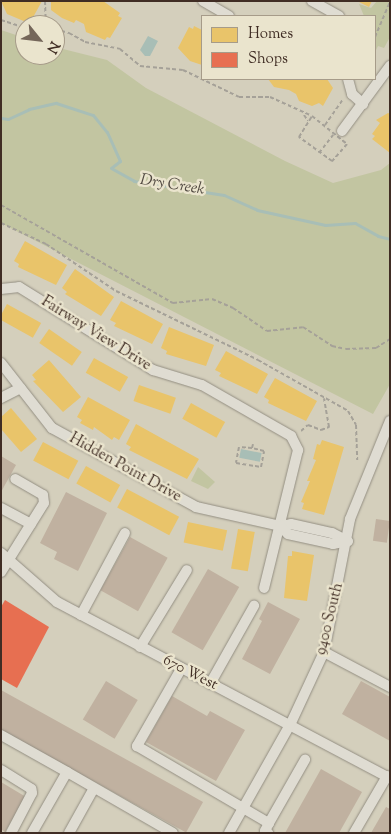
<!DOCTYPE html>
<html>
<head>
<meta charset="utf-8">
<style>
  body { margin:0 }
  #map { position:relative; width:391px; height:834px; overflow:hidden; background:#d4cfbc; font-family:"Sorts Mill Goudy",serif }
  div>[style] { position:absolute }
  .green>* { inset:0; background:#c2c5a1 }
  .water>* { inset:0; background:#a8beb6; transform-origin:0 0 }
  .homes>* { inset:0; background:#e9c46a; transform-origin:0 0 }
  .shops>* { inset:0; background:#e76f51 }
  .stream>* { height:3px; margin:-1.5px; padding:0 1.5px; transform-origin:1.5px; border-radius:1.5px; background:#a8beb6 }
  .building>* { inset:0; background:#c0b1a0; transform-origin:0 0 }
  .path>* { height:2px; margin-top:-1px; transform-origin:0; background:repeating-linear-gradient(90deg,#a5a198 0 4px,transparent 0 6.5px) }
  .roads { filter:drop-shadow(0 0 1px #938e82) drop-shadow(0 0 1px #938e82) }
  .minor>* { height:10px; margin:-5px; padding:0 5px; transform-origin:5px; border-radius:5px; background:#dfdcd2 }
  span { translate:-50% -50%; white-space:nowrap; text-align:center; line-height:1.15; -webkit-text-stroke:5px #eae4cd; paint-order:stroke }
  .street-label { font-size:15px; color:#402d24 }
  .water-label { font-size:16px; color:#514941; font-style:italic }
  .frame { position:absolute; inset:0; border:2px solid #402d24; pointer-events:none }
  .legend { position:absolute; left:201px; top:15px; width:175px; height:65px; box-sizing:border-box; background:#eae4cd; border:1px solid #a69b89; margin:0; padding:6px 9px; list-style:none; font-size:15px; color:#402d24 }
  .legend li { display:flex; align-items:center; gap:10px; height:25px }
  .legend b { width:25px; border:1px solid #a69b89 }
  .north { position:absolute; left:15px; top:15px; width:50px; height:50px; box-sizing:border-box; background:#eae4cd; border:1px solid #a69b89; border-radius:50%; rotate:119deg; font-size:14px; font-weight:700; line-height:20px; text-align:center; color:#402d24 }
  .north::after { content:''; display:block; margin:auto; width:18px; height:22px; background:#746659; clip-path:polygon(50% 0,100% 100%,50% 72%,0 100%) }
</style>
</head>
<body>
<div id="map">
  <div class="green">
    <i style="clip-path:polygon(377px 1px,390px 1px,390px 37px,384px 48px,378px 46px,375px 52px,375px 16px,364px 16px,359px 4px,371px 8px)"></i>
    <i style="clip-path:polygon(1px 30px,25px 38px,25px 55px,55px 55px,55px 47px,107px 60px,146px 88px,285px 161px,333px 183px,381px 170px,390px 163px,390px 384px,373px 414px,1px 223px)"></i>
    <i style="clip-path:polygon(198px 467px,215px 482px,208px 489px,191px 481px)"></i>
  </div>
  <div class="water">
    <i style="clip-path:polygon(148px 36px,158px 41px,150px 56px,145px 56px,140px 50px)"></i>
    <i style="left:241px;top:449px;width:21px;height:9px;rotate:11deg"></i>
  </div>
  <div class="homes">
    <i style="clip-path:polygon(1px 1px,42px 1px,31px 21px,28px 19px,26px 22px,7px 14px)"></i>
    <i style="clip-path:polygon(51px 1px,103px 1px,120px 13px,118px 16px,122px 18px,110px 38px,107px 37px,105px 40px,86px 32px,84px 24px,76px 20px,74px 23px,62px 18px,51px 10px)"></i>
    <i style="clip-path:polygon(357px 1px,372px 1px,369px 7px)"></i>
    <i style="clip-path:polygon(194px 26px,202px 30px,202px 65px,190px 61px,178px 48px,189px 27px,193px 29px)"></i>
    <i style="clip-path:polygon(268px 79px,327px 79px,333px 88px,323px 106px,319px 103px,312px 106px,299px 101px,296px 94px,289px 90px,274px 87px)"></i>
    <i style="clip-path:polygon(388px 113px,390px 114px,390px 153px,372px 139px,375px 136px,372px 134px,380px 123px,376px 120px)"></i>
    <i style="clip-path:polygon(25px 241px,67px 265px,56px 285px,18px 267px,19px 264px,14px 261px)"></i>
    <i style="clip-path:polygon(75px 269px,114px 297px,101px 316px,65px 294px,67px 292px,62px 288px)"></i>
    <i style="clip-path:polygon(121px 301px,163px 324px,152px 344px,114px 326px,116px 323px,110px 320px)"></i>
    <i style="left:7px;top:304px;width:39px;height:17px;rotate:29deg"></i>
    <i style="clip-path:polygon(169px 327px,214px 345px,206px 366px,166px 354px,167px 351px,161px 348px)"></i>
    <i style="left:49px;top:329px;width:40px;height:17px;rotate:35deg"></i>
    <i style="clip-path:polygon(226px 351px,268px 374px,257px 394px,219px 376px,221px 373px,215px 370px)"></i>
    <i style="left:94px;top:358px;width:39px;height:17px;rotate:29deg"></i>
    <i style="clip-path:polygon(49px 360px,81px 397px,63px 412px,33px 381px,36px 380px,32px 375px)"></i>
    <i style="clip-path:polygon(275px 378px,317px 401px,306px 421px,268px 403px,269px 400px,264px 397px)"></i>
    <i style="left:139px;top:385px;width:39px;height:17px;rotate:19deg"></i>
    <i style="clip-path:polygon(88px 397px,130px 420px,119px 440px,114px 437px,112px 440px,94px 427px,93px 430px,80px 423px,82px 420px,77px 417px)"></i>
    <i style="left:191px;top:403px;width:39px;height:18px;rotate:29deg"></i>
    <i style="clip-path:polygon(11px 408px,37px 439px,21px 452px,1px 429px,1px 417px)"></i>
    <i style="clip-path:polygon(136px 424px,199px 459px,187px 479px,129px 450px,131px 447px,126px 444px)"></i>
    <i style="clip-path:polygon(322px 440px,344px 447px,324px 515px,302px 509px,304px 503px,301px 502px,310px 481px,307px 481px,316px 460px,313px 459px,317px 444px,320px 445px)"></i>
    <i style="left:43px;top:442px;width:40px;height:21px;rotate:28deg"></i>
    <i style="left:86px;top:466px;width:39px;height:20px;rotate:29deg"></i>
    <i style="left:127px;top:489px;width:59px;height:21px;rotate:28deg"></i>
    <i style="left:188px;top:522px;width:40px;height:21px;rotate:12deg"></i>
    <i style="left:238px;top:529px;width:17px;height:40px;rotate:10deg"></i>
    <i style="clip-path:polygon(292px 551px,314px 555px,307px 601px,284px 598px,288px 556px,292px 556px)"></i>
  </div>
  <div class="shops">
    <i style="clip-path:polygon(5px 600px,49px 627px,17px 688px,1px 679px,1px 607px)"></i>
  </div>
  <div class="stream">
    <i style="left:1px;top:118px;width:7px;rotate:8deg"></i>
    <i style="left:8px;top:119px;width:23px;rotate:-25deg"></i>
    <i style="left:29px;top:109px;width:28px;rotate:-13deg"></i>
    <i style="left:56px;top:103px;width:39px;rotate:18deg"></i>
    <i style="left:93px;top:115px;width:22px;rotate:51deg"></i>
    <i style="left:107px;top:132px;width:32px;rotate:66deg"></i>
    <i style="left:120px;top:161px;width:11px;rotate:142deg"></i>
    <i style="left:111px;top:168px;width:26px;rotate:29deg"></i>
    <i style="left:134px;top:181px;width:91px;rotate:8.8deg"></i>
    <i style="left:224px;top:195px;width:36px;rotate:24deg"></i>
    <i style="left:257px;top:210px;width:70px;rotate:12.4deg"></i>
    <i style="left:325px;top:225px;width:30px;rotate:-4deg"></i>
    <i style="left:355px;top:223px;width:26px;rotate:29deg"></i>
    <i style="left:378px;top:236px;width:12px;rotate:14deg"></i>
  </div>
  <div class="building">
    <i style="clip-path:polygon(1px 456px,16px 465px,1px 492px)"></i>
    <i style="clip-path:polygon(66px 492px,107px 513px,78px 571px,54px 559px,57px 552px,40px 543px)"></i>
    <i style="left:376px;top:519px;width:14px;height:22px;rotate:8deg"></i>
    <i style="left:130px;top:537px;width:43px;height:61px;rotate:29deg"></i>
    <i style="left:208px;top:569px;width:36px;height:73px;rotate:30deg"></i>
    <i style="clip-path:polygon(268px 602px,300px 619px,270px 674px,242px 659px,262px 621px,259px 619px)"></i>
    <i style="left:106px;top:681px;width:37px;height:45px;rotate:31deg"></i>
    <i style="clip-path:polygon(361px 681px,390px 697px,390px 741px,342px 714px)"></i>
    <i style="left:1px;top:690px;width:231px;height:35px;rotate:29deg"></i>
    <i style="clip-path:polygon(172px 696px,207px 716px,210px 711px,245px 730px,216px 781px,146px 742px)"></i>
    <i style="clip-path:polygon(321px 769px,362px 792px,339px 833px,285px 833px)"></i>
    <i style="clip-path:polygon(1px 782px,26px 797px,5px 832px,1px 829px)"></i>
    <i style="clip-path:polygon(386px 807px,390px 809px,390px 833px,371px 833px)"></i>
  </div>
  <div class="path">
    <i style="left:45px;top:1px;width:24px;rotate:88deg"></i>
    <i style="left:1px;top:20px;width:25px;rotate:18deg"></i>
    <i style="left:55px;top:29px;width:15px;rotate:16deg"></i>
    <i style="left:69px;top:33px;width:18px;rotate:29deg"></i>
    <i style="left:85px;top:42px;width:36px;rotate:11deg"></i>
    <i style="left:120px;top:49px;width:26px;rotate:40deg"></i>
    <i style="left:140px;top:66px;width:43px;rotate:5.3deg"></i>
    <i style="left:183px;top:70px;width:62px;rotate:25.7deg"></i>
    <i style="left:239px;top:97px;width:31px"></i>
    <i style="left:270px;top:97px;width:46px;rotate:24.3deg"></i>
    <i style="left:375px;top:37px;width:39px;rotate:-67deg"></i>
    <i style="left:304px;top:115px;width:7px;rotate:56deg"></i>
    <i style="left:312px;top:116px;width:45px;rotate:38.7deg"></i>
    <i style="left:347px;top:144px;width:23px;rotate:131deg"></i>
    <i style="left:332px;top:161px;width:41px;rotate:-144deg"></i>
    <i style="left:299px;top:137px;width:25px;rotate:-58deg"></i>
    <i style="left:325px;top:125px;width:32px;rotate:-55deg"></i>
    <i style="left:319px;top:153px;width:23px;rotate:-52deg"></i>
    <i style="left:1px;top:205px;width:198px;rotate:29.7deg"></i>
    <i style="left:173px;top:303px;width:39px;rotate:-6deg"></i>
    <i style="left:212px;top:299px;width:23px;rotate:23deg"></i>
    <i style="left:233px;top:308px;width:41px;rotate:34.1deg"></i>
    <i style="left:267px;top:331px;width:36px;rotate:-6deg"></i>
    <i style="left:303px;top:327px;width:35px;rotate:33deg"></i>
    <i style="left:332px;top:346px;width:14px;rotate:12deg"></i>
    <i style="left:346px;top:349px;width:30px;rotate:-2deg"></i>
    <i style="left:376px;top:348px;width:17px;rotate:-33deg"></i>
    <i style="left:1px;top:223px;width:50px;rotate:25deg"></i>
    <i style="left:46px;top:244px;width:84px;rotate:33.9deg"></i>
    <i style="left:116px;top:291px;width:158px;rotate:25.9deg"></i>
    <i style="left:258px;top:360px;width:103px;rotate:29.5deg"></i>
    <i style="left:348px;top:411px;width:16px;rotate:60deg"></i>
    <i style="left:356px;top:425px;width:35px;rotate:88deg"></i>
    <i style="left:301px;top:431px;width:9px;rotate:-41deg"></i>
    <i style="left:308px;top:425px;width:14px;rotate:21deg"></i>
    <i style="left:321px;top:430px;width:9px;rotate:-21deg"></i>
    <i style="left:329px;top:427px;width:29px;rotate:-100deg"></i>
    <i style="left:252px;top:448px;width:13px;rotate:-176deg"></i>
    <i style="left:239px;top:447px;width:16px;rotate:101deg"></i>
    <i style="left:236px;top:463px;width:25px;rotate:9deg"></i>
    <i style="left:261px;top:467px;width:16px;rotate:-79deg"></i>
    <i style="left:264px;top:451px;width:12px;rotate:-166deg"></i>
    <i style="left:252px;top:448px;width:4px;rotate:-76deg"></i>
  </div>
  <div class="roads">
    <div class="minor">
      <i style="left:203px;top:1px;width:30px;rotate:30deg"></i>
      <i style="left:312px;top:1px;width:31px;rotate:29deg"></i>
      <i style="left:348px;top:79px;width:16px;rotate:75deg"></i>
      <i style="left:352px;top:94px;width:15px;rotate:42deg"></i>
      <i style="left:342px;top:131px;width:81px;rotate:-53.6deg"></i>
      <i style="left:1px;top:289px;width:18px;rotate:-6deg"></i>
      <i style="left:19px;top:287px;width:158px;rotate:31.8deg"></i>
      <i style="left:153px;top:370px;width:51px;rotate:17deg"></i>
      <i style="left:202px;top:385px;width:103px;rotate:29.8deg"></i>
      <i style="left:291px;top:436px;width:16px;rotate:63deg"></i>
      <i style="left:298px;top:450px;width:142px;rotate:103.8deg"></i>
      <i style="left:1px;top:363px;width:83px;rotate:51.9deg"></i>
      <i style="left:52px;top:428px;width:164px;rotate:28.7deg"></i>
      <i style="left:196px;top:507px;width:86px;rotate:12.7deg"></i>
      <i style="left:280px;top:526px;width:11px;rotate:-10deg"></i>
      <i style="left:291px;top:524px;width:42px;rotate:12.4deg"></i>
      <i style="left:332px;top:533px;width:18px;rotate:27deg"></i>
      <i style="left:1px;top:398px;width:22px;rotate:-27deg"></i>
      <i style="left:1px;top:508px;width:34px;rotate:28deg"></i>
      <i style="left:280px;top:526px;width:11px;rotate:45deg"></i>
      <i style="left:288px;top:534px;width:46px;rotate:12.5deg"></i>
      <i style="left:333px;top:544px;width:15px;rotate:-11deg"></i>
      <i style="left:1px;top:553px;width:74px;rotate:41.2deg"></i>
      <i style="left:57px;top:602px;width:377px;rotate:27.9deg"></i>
      <i style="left:1px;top:572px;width:81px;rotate:-58.1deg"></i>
      <i style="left:44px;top:503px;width:8px;rotate:-97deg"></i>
      <i style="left:43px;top:495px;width:32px;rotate:-150deg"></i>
      <i style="left:81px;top:615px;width:93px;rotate:-61.8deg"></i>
      <i style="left:140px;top:647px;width:90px;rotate:-58.6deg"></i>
      <i style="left:324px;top:652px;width:75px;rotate:27.9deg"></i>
      <i style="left:181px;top:669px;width:89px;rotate:119.7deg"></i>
      <i style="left:137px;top:746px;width:153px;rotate:30.3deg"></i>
      <i style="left:269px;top:823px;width:9px;rotate:117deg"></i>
      <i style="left:265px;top:831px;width:4px;rotate:34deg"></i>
      <i style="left:210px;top:684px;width:90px;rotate:-60.6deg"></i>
      <i style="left:1px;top:735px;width:76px;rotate:29.3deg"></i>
      <i style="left:1px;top:770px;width:36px;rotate:32deg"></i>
      <i style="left:31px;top:789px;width:4px;rotate:76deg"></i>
      <i style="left:32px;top:793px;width:45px;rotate:117.7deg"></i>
      <i style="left:269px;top:823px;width:73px;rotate:-60.3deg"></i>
      <i style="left:32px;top:833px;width:70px;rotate:-60.2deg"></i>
      <i style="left:67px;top:772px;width:122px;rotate:29.9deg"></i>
      <i style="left:69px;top:833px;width:51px;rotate:-60.9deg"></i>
      <i style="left:229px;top:833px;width:126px;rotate:-60.6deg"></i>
      <i style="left:291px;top:723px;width:78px;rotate:-65.1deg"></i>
      <i style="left:324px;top:652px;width:136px;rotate:-78.9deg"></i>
      <i style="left:350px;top:519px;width:106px;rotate:-67.8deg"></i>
      <i style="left:354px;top:833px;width:66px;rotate:-59.9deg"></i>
    </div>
  </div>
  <div class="street-label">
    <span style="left:96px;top:334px;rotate:32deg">Fairway View Drive</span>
    <span style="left:125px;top:468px;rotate:29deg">Hidden Point Drive</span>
    <span style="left:330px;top:619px;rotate:-76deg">9400 South</span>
    <span style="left:190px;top:673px;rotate:27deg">670 West</span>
  </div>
  <div class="water-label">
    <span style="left:172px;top:186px;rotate:9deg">Dry Creek</span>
  </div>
  <div class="frame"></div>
  <ul class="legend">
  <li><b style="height:14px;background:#e9c46a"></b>Homes</li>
  <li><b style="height:14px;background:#e76f51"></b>Shops</li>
  </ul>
  <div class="north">N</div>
</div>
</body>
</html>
